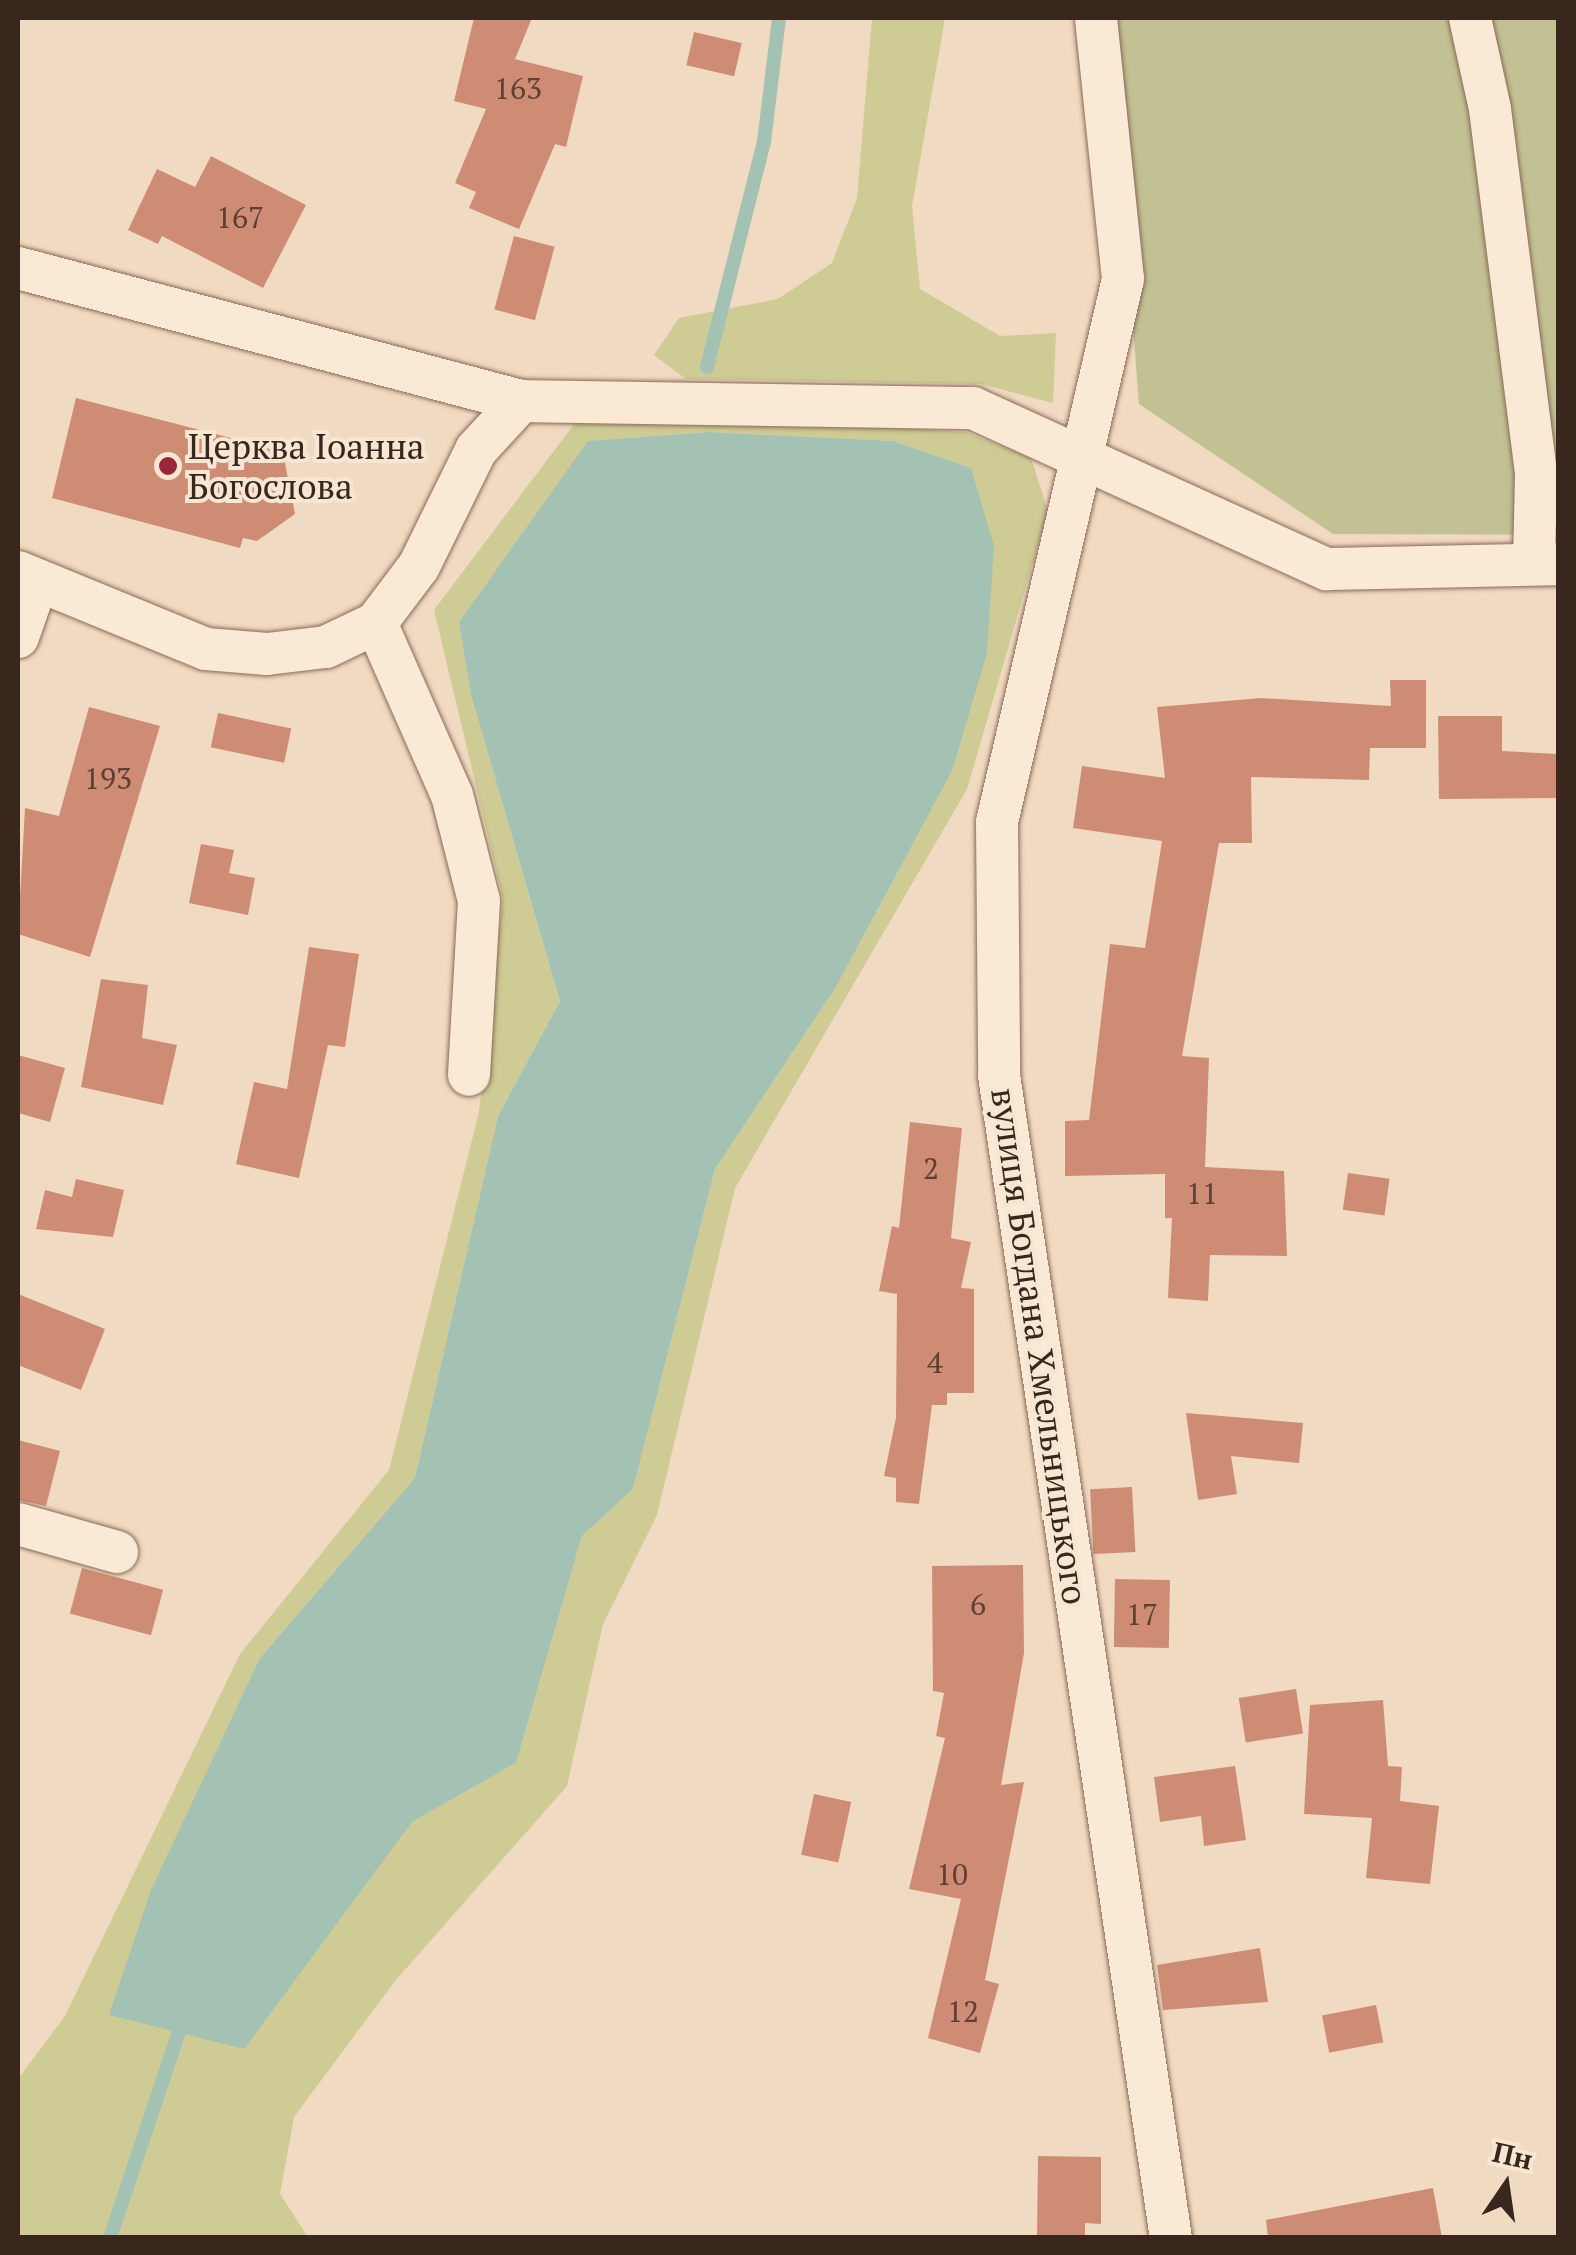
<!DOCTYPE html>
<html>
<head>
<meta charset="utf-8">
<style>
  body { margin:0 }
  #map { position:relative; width:1576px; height:2255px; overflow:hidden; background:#f0dac1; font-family:"PT Serif",serif }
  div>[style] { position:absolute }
  .green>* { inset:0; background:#cecb94 }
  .cemetery>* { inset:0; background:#c2c194 }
  .water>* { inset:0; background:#a4c2b4 }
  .stream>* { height:14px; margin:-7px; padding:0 7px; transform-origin:7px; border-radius:7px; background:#a4c2b4 }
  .building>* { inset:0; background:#cf8c75; transform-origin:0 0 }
  .roads { filter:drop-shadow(0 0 2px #8a6a58) drop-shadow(0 0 2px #8a6a58) }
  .minor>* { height:42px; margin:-21px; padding:0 21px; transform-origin:21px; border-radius:21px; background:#fae9d4 }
  .dots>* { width:28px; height:28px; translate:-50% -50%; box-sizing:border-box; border:5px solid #f7e6d1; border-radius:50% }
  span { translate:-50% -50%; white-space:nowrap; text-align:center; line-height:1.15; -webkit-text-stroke:8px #f7e6d1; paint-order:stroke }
  .number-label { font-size:30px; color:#5e4033 }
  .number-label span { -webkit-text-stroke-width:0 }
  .poi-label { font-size:35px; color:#39261d }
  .left { translate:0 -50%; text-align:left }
  .street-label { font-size:35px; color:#39261d }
  .frame { position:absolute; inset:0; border:20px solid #39261d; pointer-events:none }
  .north { position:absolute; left:1456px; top:2135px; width:100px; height:100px; -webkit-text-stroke:8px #f7e6d1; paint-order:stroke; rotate:13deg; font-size:28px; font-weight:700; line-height:40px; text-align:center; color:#39261d }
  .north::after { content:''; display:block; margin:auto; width:35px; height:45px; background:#39261d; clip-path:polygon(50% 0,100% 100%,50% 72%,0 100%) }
</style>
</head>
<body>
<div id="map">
  <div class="green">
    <i style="clip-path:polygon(872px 18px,945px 18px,912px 206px,920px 289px,1000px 336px,1056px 333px,1053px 403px,981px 384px,686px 379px,654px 355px,679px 318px,778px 299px,832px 263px,857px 198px)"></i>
    <i style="clip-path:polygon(evenodd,747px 419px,965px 432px,1031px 458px,1048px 511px,967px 789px,735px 1188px,657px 1515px,603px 1624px,567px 1786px,395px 1981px,294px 2117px,280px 2194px,308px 2237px,18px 2237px,18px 2079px,65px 2016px,240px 1654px,389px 1470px,479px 1112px,503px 899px,434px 610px,575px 423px,747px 419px,709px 432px,893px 441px,971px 468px,952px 771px,836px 987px,715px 1169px,633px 1489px,582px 1536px,516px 1763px,412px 1822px,260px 1658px,415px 1478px,498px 1116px,560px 1001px,471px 695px,459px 622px,589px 441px,709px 432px)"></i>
  </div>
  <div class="cemetery">
    <i style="clip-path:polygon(1109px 18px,1558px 18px,1558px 535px,1333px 534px,1139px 404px)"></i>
  </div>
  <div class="water">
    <i style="clip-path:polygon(709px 432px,893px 441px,971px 468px,994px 546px,987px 653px,952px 771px,836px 987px,715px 1169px,633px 1489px,582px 1536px,516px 1763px,412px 1822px,244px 2049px,109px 2015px,151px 1890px,260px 1658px,415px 1478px,498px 1116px,560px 1001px,471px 695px,459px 622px,588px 441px)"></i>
  </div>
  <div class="stream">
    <i style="left:707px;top:367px;width:232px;rotate:-75.8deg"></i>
    <i style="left:764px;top:142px;width:125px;rotate:-83.1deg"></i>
    <i style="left:110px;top:2238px;width:224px;rotate:-71.5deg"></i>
  </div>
  <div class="building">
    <i style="clip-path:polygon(474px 18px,532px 18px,515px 59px,583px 76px,566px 147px,555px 144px,519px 229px,469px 208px,476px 192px,455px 183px,486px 109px,454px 101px)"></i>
    <i style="left:694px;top:32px;width:49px;height:34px;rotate:13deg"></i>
    <i style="clip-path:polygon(211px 156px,306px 205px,263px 288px,162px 236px,158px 244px,128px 230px,157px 169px,195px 187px)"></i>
    <i style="left:514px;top:236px;width:42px;height:76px;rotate:15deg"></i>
    <i style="clip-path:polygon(76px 398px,266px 447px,284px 458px,295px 514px,257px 541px,243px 538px,240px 548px,52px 498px)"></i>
    <i style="clip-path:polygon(1390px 680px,1426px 680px,1426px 748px,1370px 748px,1369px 780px,1251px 777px,1252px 843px,1219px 843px,1182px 1056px,1209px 1058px,1205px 1167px,1284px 1171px,1287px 1256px,1210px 1255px,1208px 1301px,1168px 1298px,1172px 1218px,1165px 1218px,1165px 1174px,1065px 1176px,1065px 1121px,1089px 1120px,1110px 944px,1145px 948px,1162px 841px,1073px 828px,1082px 766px,1165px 778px,1157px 707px,1261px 698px,1391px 706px)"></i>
    <i style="clip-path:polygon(89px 707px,160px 726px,90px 957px,18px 934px,25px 808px,59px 816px)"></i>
    <i style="left:218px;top:713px;width:75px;height:35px;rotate:12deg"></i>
    <i style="clip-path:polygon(1438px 716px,1502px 716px,1502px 751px,1558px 754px,1558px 798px,1439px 799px)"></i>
    <i style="clip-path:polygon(201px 844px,234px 850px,229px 873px,255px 878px,248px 915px,189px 903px)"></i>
    <i style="clip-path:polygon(309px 947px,359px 954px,345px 1047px,328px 1045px,299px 1178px,236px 1164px,254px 1082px,287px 1089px)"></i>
    <i style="clip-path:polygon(101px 979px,148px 985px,142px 1038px,177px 1045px,163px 1105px,81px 1087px)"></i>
    <i style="clip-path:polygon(18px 1055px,65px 1068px,50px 1122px,18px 1113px)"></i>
    <i style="clip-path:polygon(910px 1122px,962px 1128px,951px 1238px,971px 1242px,961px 1288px,974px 1289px,974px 1393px,947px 1393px,947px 1405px,932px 1405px,919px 1504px,896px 1502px,896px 1478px,884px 1476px,896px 1418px,897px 1294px,879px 1291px,892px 1226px,899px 1228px)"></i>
    <i style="left:1348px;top:1173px;width:42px;height:37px;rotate:8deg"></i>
    <i style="clip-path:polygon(76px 1179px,124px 1190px,113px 1237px,36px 1229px,45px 1190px,72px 1197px)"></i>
    <i style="clip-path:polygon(18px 1294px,105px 1329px,81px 1390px,18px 1365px)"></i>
    <i style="clip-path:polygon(1186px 1413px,1303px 1423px,1299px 1463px,1231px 1456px,1237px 1494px,1198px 1500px)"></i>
    <i style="clip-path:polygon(18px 1440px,60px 1451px,46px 1506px,18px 1500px)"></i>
    <i style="left:1132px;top:1487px;width:65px;height:42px;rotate:87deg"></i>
    <i style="clip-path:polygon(1023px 1565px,1024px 1653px,1001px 1785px,1024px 1782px,985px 1980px,999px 1984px,980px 2053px,928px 2038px,961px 1899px,909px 1889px,945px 1738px,936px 1736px,944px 1693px,933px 1691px,932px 1566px)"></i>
    <i style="left:82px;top:1568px;width:84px;height:47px;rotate:15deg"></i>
    <i style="left:1115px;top:1579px;width:55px;height:68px;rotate:1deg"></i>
    <i style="left:1296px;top:1689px;width:45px;height:58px;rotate:81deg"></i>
    <i style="clip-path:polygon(1383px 1700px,1388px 1766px,1402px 1767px,1400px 1801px,1439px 1806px,1430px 1884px,1366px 1878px,1372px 1818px,1304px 1814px,1310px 1705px)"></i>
    <i style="clip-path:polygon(1235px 1766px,1246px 1840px,1204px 1846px,1201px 1816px,1160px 1822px,1154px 1777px)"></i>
    <i style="left:814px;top:1794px;width:38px;height:62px;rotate:12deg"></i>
    <i style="clip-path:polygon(1260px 1948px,1268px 2002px,1163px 2010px,1157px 1965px)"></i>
    <i style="left:1376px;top:2005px;width:38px;height:55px;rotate:79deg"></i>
    <i style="clip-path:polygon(1038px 2156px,1101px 2157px,1101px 2224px,1085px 2223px,1085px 2238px,1037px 2238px)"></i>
    <i style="clip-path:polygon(1433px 2188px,1442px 2238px,1268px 2238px,1266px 2220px)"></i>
  </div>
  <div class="roads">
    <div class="minor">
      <i style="left:1096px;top:18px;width:262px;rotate:84.1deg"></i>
      <i style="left:1123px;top:279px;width:557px;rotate:103.06deg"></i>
      <i style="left:997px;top:822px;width:253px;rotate:89.5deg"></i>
      <i style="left:999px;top:1075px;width:1176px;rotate:81.59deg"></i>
      <i style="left:1470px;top:18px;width:93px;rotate:77.6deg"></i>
      <i style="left:1490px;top:109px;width:369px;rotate:82.8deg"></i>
      <i style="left:1536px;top:475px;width:86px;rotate:91.3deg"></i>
      <i style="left:18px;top:268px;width:520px;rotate:14.81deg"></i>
      <i style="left:18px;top:572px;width:203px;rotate:22.3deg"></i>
      <i style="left:206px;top:649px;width:61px;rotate:4.7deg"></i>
      <i style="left:267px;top:654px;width:59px;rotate:-6.8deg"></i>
      <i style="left:326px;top:647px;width:55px;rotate:-25.6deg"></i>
      <i style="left:376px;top:623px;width:71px;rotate:-53deg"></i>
      <i style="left:419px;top:566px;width:129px;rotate:-63.8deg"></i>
      <i style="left:476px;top:450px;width:67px;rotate:-47.4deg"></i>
      <i style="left:521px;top:401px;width:452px;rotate:0.9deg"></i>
      <i style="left:973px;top:408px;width:389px;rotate:24.5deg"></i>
      <i style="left:1327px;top:569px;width:231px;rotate:-1.2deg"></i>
      <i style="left:376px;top:623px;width:188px;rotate:66.2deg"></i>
      <i style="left:452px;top:795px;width:109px;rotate:75.7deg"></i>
      <i style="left:479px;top:901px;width:174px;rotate:93.3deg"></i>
      <i style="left:18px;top:637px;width:58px;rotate:-70.9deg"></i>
      <i style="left:18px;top:1524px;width:103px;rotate:15.8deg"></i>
    </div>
  </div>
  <div class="dots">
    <i style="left:168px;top:466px;background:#9b2539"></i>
  </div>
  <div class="number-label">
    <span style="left:518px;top:88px">163</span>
    <span style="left:240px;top:217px">167</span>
    <span style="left:108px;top:778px">193</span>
    <span style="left:931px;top:1168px">2</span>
    <span style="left:1202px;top:1193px">11</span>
    <span style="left:935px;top:1362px">4</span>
    <span style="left:978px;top:1604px">6</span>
    <span style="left:1142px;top:1614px">17</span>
    <span style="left:952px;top:1874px">10</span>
    <span style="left:963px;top:2011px">12</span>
  </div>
  <div class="poi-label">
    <span class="left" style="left:188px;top:466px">Церква Іоанна<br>Богослова</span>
  </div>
  <div class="street-label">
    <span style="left:1040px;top:1346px;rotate:82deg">вулиця Богдана Хмельницького</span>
  </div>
  <div class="frame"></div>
  <div class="north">Пн</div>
</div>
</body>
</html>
